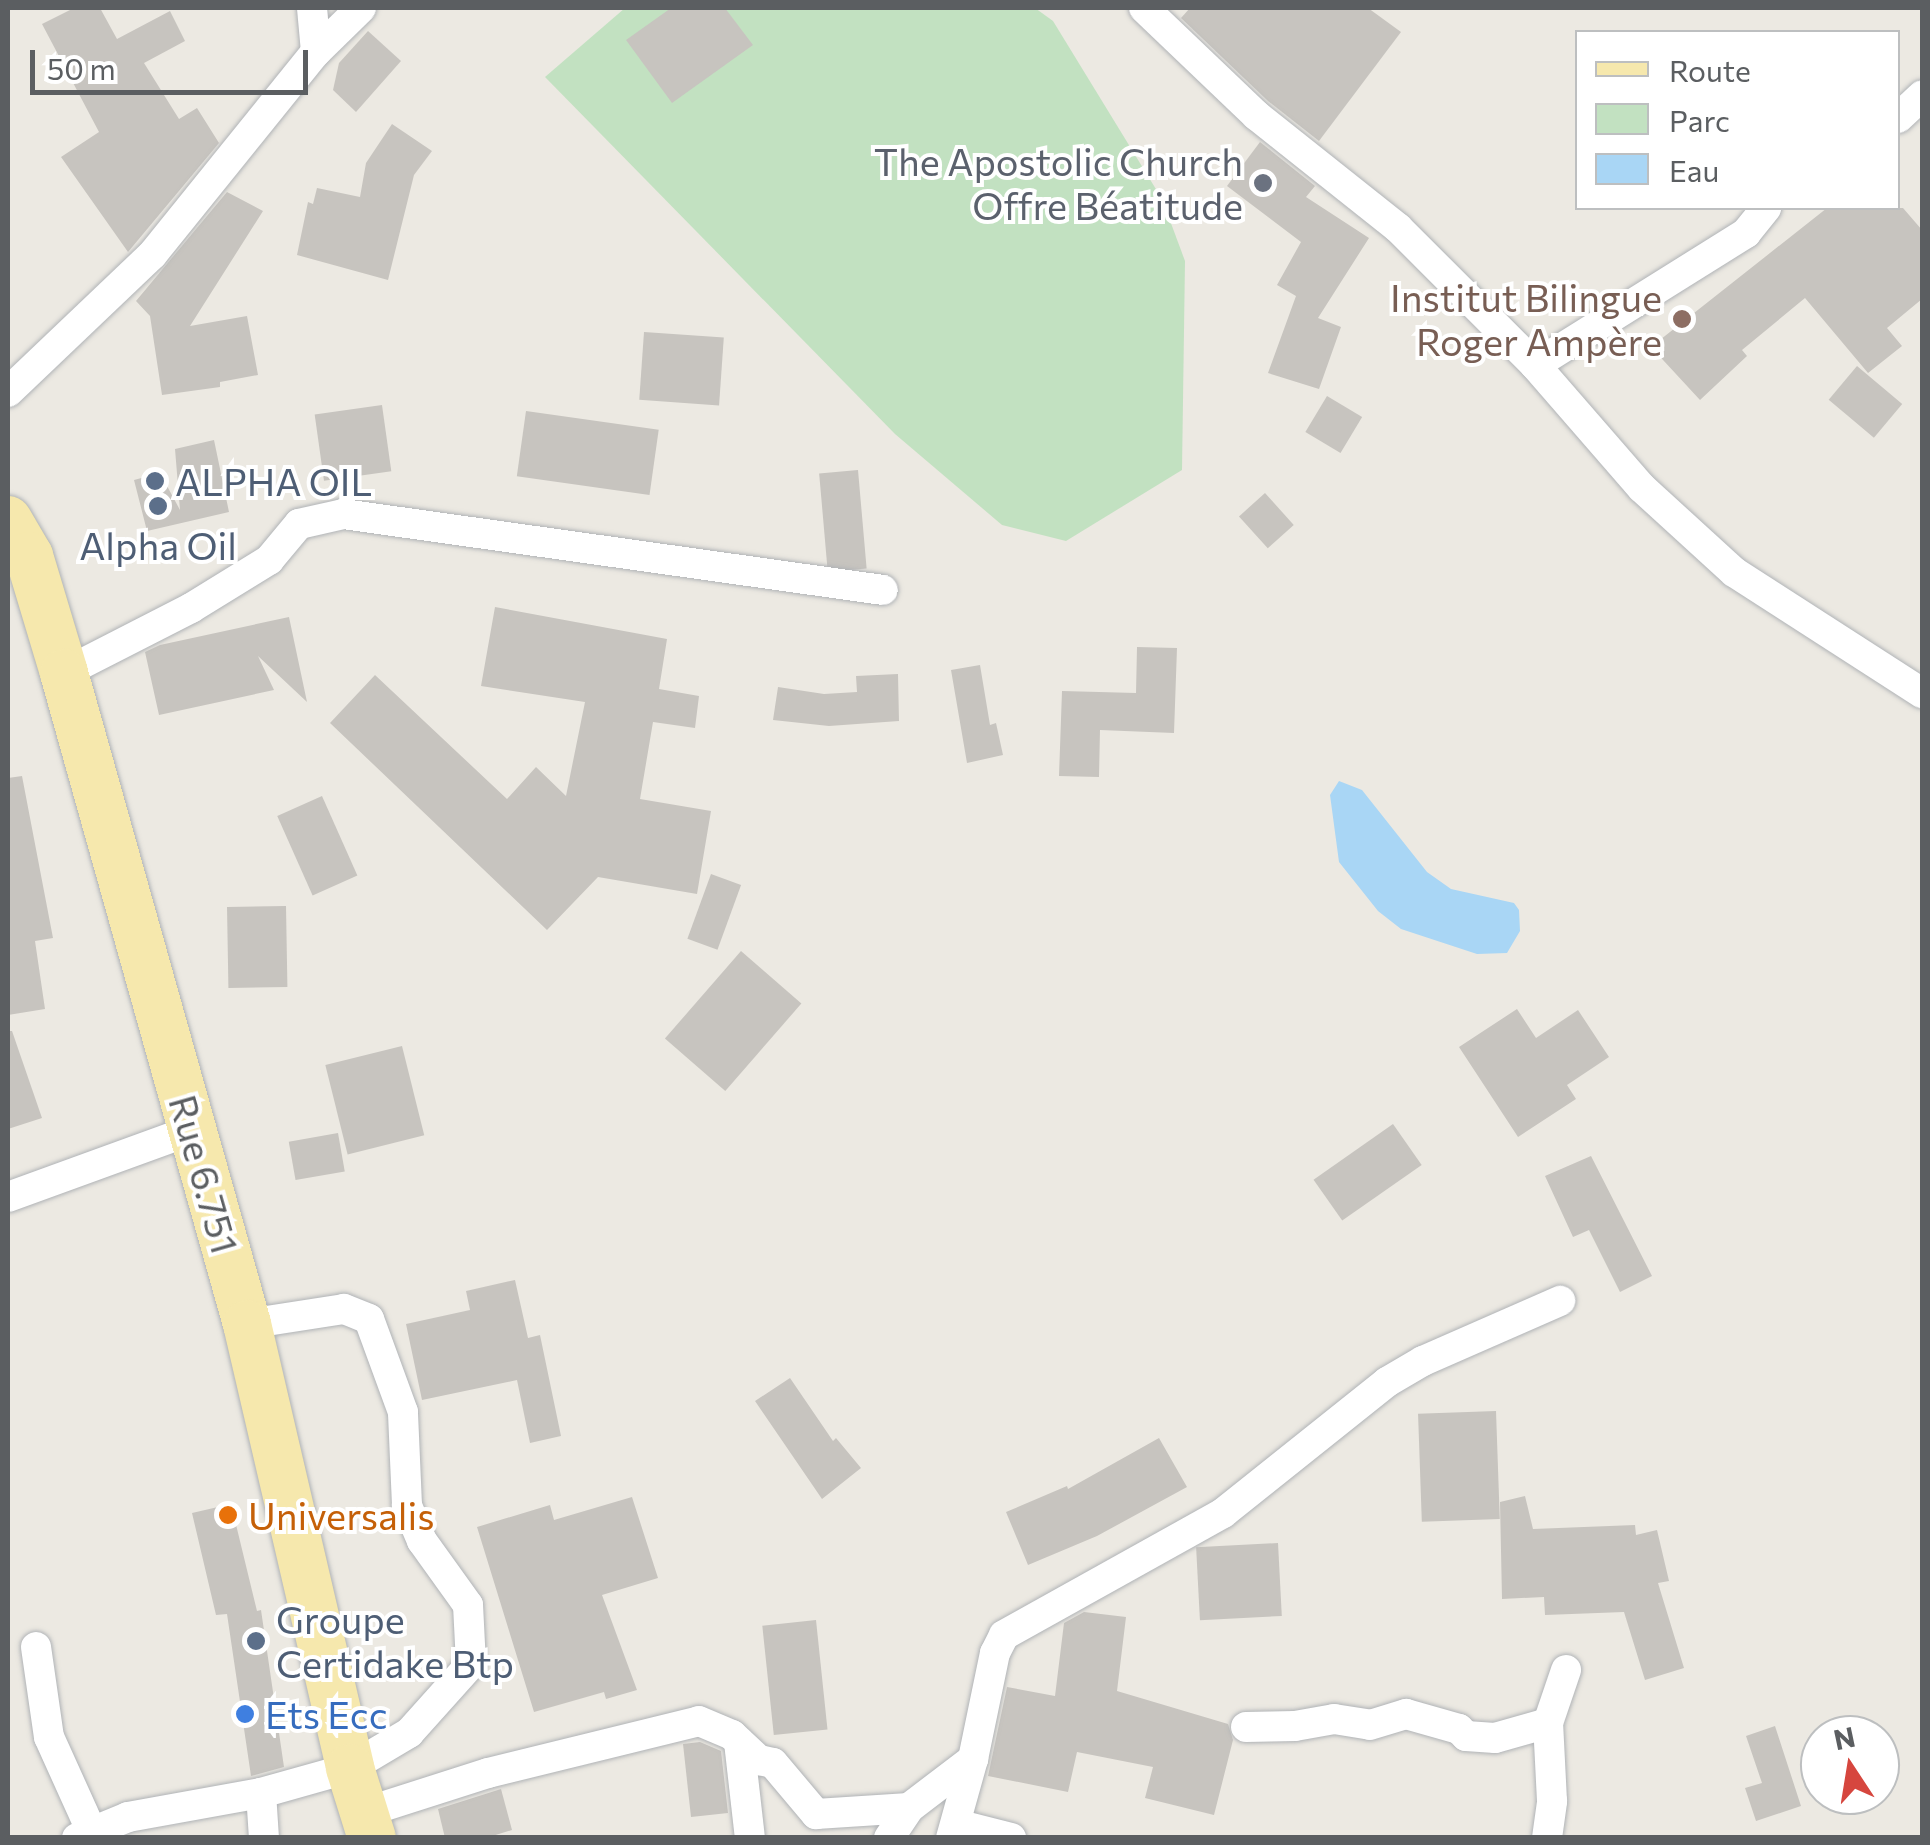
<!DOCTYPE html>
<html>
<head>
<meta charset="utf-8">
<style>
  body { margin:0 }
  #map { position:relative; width:1930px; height:1845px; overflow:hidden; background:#ece9e2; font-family:Commissioner,sans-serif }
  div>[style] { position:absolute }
  .green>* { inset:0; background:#c2e1c1 }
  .water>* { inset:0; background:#a9d6f5 }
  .building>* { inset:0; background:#c7c4bf; transform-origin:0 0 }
  .roads { filter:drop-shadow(0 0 2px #b0b3b6) drop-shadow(0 0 2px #b0b3b6) }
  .street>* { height:30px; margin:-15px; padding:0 15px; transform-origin:15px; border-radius:15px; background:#fff }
  .primary>* { height:48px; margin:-24px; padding:0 24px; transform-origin:24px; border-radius:24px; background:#f6e8ad }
  .dots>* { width:28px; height:28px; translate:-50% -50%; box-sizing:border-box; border:5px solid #fff; border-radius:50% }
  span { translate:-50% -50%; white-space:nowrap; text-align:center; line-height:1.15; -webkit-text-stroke:8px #fff; paint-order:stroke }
  .worship-label { font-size:38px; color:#5b616d }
  .right { translate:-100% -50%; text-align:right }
  .education-label { font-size:38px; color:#785e54 }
  .service-label { font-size:38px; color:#4e5e75 }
  .left { translate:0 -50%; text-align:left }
  .street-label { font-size:38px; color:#5b5e61 }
  .food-label { font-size:38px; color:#c56008 }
  .shop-label { font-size:38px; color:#366cbe }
  .frame { position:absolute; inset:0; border:10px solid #5b5e61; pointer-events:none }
  .legend { position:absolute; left:1575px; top:30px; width:325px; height:180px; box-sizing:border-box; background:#fff; border:2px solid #bdbfc0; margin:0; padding:12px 18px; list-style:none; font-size:30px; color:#5b5e61 }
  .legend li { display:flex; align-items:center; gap:20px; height:50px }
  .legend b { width:50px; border:2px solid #bdbfc0 }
  .north { position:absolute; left:1800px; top:1715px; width:100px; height:100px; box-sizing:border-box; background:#fff; border:2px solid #bdbfc0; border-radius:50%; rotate:348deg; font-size:28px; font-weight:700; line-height:40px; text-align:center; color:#5b5e61 }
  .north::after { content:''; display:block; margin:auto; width:35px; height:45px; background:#d6463e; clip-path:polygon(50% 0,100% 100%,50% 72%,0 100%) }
  .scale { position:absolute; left:30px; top:50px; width:278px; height:45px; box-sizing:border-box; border:5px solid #5b5e61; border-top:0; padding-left:12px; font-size:30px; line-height:35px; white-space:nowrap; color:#5b5e61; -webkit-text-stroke:8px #fff; paint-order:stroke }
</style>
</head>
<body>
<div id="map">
  <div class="green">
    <i style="clip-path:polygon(625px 8px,1035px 8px,1053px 21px,1162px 199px,1185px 261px,1182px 470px,1066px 541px,1002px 525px,895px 434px,545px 77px)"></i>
  </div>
  <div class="water">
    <i style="clip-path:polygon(1339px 781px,1362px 790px,1427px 872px,1451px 889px,1514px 903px,1519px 910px,1520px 931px,1507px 953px,1477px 954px,1401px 929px,1378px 911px,1339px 862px,1330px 795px)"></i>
  </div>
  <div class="building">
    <i style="clip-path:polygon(74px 8px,100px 8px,117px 39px,170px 11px,185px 41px,144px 63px,179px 119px,197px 108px,219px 143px,128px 252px,61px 157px,99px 132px,42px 24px)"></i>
    <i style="clip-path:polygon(671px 8px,725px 8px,753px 45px,672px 103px,626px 40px)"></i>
    <i style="clip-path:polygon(1190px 8px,1368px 8px,1401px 32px,1319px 141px,1268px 101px,1181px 18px)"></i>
    <i style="clip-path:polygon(368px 31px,401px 61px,356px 112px,333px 90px,339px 63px)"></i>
    <i style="clip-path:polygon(392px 124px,432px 151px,414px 175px,388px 280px,297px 255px,308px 202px,313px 204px,317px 188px,360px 197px,366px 163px)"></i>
    <i style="clip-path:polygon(1260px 142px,1315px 186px,1306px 197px,1369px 238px,1318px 318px,1341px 327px,1319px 389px,1268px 373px,1296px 296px,1277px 285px,1301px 242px,1227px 186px)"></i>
    <i style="clip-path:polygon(227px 192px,263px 211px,190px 326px,247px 316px,258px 375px,220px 382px,220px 387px,162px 395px,150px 316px,136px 301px)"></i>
    <i style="clip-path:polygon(1827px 208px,1903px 208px,1922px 230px,1922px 299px,1887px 328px,1902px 346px,1868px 373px,1805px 298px,1742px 350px,1747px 356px,1700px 400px,1651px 347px)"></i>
    <i style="left:644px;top:332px;width:80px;height:68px;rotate:4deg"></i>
    <i style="left:1857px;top:366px;width:59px;height:44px;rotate:40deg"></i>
    <i style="left:1327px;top:396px;width:41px;height:42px;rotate:31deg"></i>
    <i style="left:382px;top:405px;width:67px;height:68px;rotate:82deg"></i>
    <i style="left:526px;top:411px;width:134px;height:66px;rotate:8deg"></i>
    <i style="clip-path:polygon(214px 440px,229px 512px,147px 531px,134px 480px,160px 473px,180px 510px,175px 449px)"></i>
    <i style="left:858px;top:470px;width:99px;height:39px;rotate:85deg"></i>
    <i style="left:1265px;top:493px;width:43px;height:35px;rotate:48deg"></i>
    <i style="clip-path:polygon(495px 607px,667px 639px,659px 689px,699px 696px,695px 728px,653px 722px,640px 799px,711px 811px,697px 894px,598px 877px,547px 930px,330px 723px,375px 675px,507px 799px,536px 767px,566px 796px,585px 702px,481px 686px)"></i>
    <i style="clip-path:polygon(289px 617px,307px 702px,258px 656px,274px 690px,159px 715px,145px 652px,160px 645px)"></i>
    <i style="clip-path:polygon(1137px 647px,1177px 648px,1174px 733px,1100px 730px,1099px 777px,1059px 776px,1062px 691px,1136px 693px)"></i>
    <i style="clip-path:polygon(980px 665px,990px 725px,996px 723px,1003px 755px,967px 763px,951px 670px)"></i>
    <i style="clip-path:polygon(898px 674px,899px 721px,829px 726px,773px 720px,778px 687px,824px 694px,857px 692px,856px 676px)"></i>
    <i style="clip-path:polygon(22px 776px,53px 938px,35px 941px,45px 1009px,8px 1015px,8px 778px)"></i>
    <i style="left:322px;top:796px;width:87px;height:49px;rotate:66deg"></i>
    <i style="left:711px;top:874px;width:32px;height:69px;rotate:20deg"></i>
    <i style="left:286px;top:906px;width:81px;height:59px;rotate:89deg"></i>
    <i style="left:741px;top:951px;width:80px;height:116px;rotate:41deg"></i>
    <i style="clip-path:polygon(1517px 1009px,1536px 1038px,1578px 1010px,1609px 1057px,1567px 1085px,1576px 1099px,1518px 1137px,1459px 1047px)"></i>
    <i style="clip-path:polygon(8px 1031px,12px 1031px,42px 1118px,8px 1129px)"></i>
    <i style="left:402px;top:1046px;width:92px;height:79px;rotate:76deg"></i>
    <i style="left:1393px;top:1124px;width:50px;height:97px;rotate:55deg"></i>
    <i style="left:338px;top:1133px;width:39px;height:50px;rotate:80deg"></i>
    <i style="clip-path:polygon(1591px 1156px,1652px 1276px,1620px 1292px,1589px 1230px,1573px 1237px,1545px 1176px)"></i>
    <i style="clip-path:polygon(515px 1280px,528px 1338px,540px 1335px,561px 1436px,530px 1443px,517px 1380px,422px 1400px,406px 1324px,470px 1310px,466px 1291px)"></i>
    <i style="clip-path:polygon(790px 1378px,833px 1441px,836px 1438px,861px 1468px,822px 1499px,755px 1401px)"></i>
    <i style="left:1496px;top:1411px;width:108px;height:78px;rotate:88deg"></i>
    <i style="clip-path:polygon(1159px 1438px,1187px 1487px,1097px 1536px,1028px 1565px,1006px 1512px,1067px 1486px,1068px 1489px)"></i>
    <i style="clip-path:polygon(1525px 1496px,1533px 1529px,1635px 1525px,1636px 1535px,1657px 1530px,1669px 1581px,1658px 1583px,1684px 1668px,1645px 1680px,1624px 1612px,1545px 1615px,1544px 1597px,1502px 1599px,1500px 1502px)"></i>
    <i style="clip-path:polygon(632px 1497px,658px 1578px,602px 1595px,637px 1690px,606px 1699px,604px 1692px,534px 1712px,477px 1527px,550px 1505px,554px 1520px)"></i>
    <i style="clip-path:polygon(231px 1504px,257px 1611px,261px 1610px,284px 1767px,251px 1776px,227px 1614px,216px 1615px,192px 1513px)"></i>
    <i style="left:1278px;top:1543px;width:73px;height:82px;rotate:87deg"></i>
    <i style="clip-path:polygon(1084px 1612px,1126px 1617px,1117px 1691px,1228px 1724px,1233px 1740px,1214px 1815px,1145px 1798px,1153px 1767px,1077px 1752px,1068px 1792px,988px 1776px,1007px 1687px,1055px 1696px,1064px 1623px)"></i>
    <i style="left:816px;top:1620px;width:110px;height:54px;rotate:84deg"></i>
    <i style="clip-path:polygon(1775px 1726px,1801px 1806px,1756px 1821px,1745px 1788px,1762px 1783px,1746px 1736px)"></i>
    <i style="clip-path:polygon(700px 1742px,721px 1751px,728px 1813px,691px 1817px,683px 1744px)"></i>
    <i style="clip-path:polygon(501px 1789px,512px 1830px,486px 1838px,445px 1838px,438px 1809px)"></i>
  </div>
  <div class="roads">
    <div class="street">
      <i style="left:312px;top:8px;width:44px;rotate:84.8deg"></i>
      <i style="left:1144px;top:8px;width:155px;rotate:43.7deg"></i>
      <i style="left:1256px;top:115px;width:181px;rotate:38.5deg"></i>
      <i style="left:1398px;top:228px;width:194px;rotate:45deg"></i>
      <i style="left:1535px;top:365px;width:249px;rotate:-32deg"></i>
      <i style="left:1746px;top:233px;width:32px;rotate:-51deg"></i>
      <i style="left:1898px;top:118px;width:33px;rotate:-43deg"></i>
      <i style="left:1535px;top:365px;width:163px;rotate:49deg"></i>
      <i style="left:1642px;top:488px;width:125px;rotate:42.4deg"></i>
      <i style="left:1734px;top:572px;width:224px;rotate:32.8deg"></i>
      <i style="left:8px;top:392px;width:199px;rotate:-43.6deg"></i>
      <i style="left:152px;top:255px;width:261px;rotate:-51.1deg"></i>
      <i style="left:316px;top:52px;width:63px;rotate:-44.4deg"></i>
      <i style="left:64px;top:673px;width:143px;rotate:-27.1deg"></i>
      <i style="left:191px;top:608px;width:92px;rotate:-31.6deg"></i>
      <i style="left:269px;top:560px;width:47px;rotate:-50.2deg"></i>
      <i style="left:299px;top:524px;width:45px;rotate:-12.8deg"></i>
      <i style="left:343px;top:514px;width:545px;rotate:8.01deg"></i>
      <i style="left:8px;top:1197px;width:196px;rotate:-20deg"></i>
      <i style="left:36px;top:1647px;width:91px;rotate:81.8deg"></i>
      <i style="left:49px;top:1737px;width:102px;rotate:65.7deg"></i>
      <i style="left:1246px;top:1727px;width:49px;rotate:-1.2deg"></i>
      <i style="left:1295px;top:1726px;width:40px;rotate:-10deg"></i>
      <i style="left:1334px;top:1719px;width:36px;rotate:9deg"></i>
      <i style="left:1370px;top:1725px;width:38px;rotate:-17deg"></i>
      <i style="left:1406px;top:1714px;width:55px;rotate:15.8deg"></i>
      <i style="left:1459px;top:1729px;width:10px;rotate:45deg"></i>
      <i style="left:1466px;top:1736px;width:29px;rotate:4deg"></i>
      <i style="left:1495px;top:1738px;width:55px;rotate:-15.8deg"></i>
      <i style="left:739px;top:1742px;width:97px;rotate:83.5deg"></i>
      <i style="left:261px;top:1793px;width:45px;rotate:86.2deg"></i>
      <i style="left:366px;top:1812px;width:128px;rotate:-17.7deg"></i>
      <i style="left:488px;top:1773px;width:217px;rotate:-13.8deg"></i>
      <i style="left:699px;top:1721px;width:36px;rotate:23deg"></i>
      <i style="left:732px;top:1735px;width:37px;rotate:43deg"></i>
      <i style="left:759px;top:1760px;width:14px;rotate:12deg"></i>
      <i style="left:773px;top:1763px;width:67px;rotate:49.9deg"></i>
      <i style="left:816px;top:1814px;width:93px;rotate:-3.7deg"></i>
      <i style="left:956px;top:1824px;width:57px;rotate:14.3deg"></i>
      <i style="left:77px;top:1838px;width:55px;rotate:-22.4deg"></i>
      <i style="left:128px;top:1817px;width:135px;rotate:-10.2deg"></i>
      <i style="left:261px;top:1793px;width:92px;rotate:-15.7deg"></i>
      <i style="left:350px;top:1768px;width:69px;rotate:-30.7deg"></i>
      <i style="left:409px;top:1733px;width:93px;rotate:-48.1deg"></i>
      <i style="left:471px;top:1664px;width:59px;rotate:-92.9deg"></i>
      <i style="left:468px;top:1605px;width:79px;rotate:-125.7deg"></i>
      <i style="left:422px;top:1541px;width:39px;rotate:-113deg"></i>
      <i style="left:407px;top:1505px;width:93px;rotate:-92.5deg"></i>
      <i style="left:403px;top:1412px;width:99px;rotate:-110.1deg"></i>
      <i style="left:369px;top:1319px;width:27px;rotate:-158deg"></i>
      <i style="left:344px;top:1309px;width:98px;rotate:171.2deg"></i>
      <i style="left:889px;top:1838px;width:36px;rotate:-56deg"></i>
      <i style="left:909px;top:1808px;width:81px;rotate:-37.4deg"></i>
      <i style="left:973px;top:1759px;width:108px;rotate:-78.3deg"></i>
      <i style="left:995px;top:1653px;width:20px;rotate:-63deg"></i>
      <i style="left:1004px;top:1635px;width:251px;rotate:-29.1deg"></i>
      <i style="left:1223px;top:1513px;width:210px;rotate:-38.6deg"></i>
      <i style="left:1387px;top:1382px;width:42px;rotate:-30.3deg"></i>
      <i style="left:1423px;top:1361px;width:150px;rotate:-23.7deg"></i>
      <i style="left:951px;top:1838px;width:82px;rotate:-74.4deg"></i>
      <i style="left:1547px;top:1838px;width:37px;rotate:-82deg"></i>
      <i style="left:1552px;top:1801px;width:78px;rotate:-92.9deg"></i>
      <i style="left:1548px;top:1723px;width:56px;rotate:-71.2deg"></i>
    </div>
    <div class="primary">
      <i style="left:8px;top:520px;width:42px;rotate:59.7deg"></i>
      <i style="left:29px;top:556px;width:122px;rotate:73.3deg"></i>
      <i style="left:64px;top:673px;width:676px;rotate:74.3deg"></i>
      <i style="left:247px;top:1324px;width:456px;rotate:76.9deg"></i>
      <i style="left:350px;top:1768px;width:73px;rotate:72.6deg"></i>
    </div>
  </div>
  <div class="dots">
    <i style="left:1263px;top:183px;background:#6b7280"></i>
    <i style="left:1682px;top:319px;background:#8d6e63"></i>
    <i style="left:155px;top:481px;background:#5c6f8a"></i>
    <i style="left:158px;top:506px;background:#5c6f8a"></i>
    <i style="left:228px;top:1515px;background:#e8710a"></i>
    <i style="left:256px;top:1641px;background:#5c6f8a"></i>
    <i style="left:245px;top:1714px;background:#3f7fe0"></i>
  </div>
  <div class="worship-label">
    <span class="right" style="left:1243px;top:183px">The Apostolic Church<br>Offre Béatitude</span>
  </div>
  <div class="education-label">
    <span class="right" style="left:1662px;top:319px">Institut Bilingue<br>Roger Ampère</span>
  </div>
  <div class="service-label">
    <span class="left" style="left:175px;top:481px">ALPHA OIL</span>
    <span style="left:158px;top:545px">Alpha Oil</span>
    <span class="left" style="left:276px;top:1641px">Groupe<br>Certidake Btp</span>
  </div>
  <div class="street-label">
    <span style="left:205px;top:1174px;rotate:74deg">Rue 6.751</span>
  </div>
  <div class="food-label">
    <span class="left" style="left:248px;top:1515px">Universalis</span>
  </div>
  <div class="shop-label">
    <span class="left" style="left:265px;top:1714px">Ets Ecc</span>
  </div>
  <div class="frame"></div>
  <ul class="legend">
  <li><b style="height:12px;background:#f6e8ad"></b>Route</li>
  <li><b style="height:28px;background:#c2e1c1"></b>Parc</li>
  <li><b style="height:28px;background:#a9d6f5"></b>Eau</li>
  </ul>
  <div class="north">N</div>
  <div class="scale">50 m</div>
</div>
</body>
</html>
